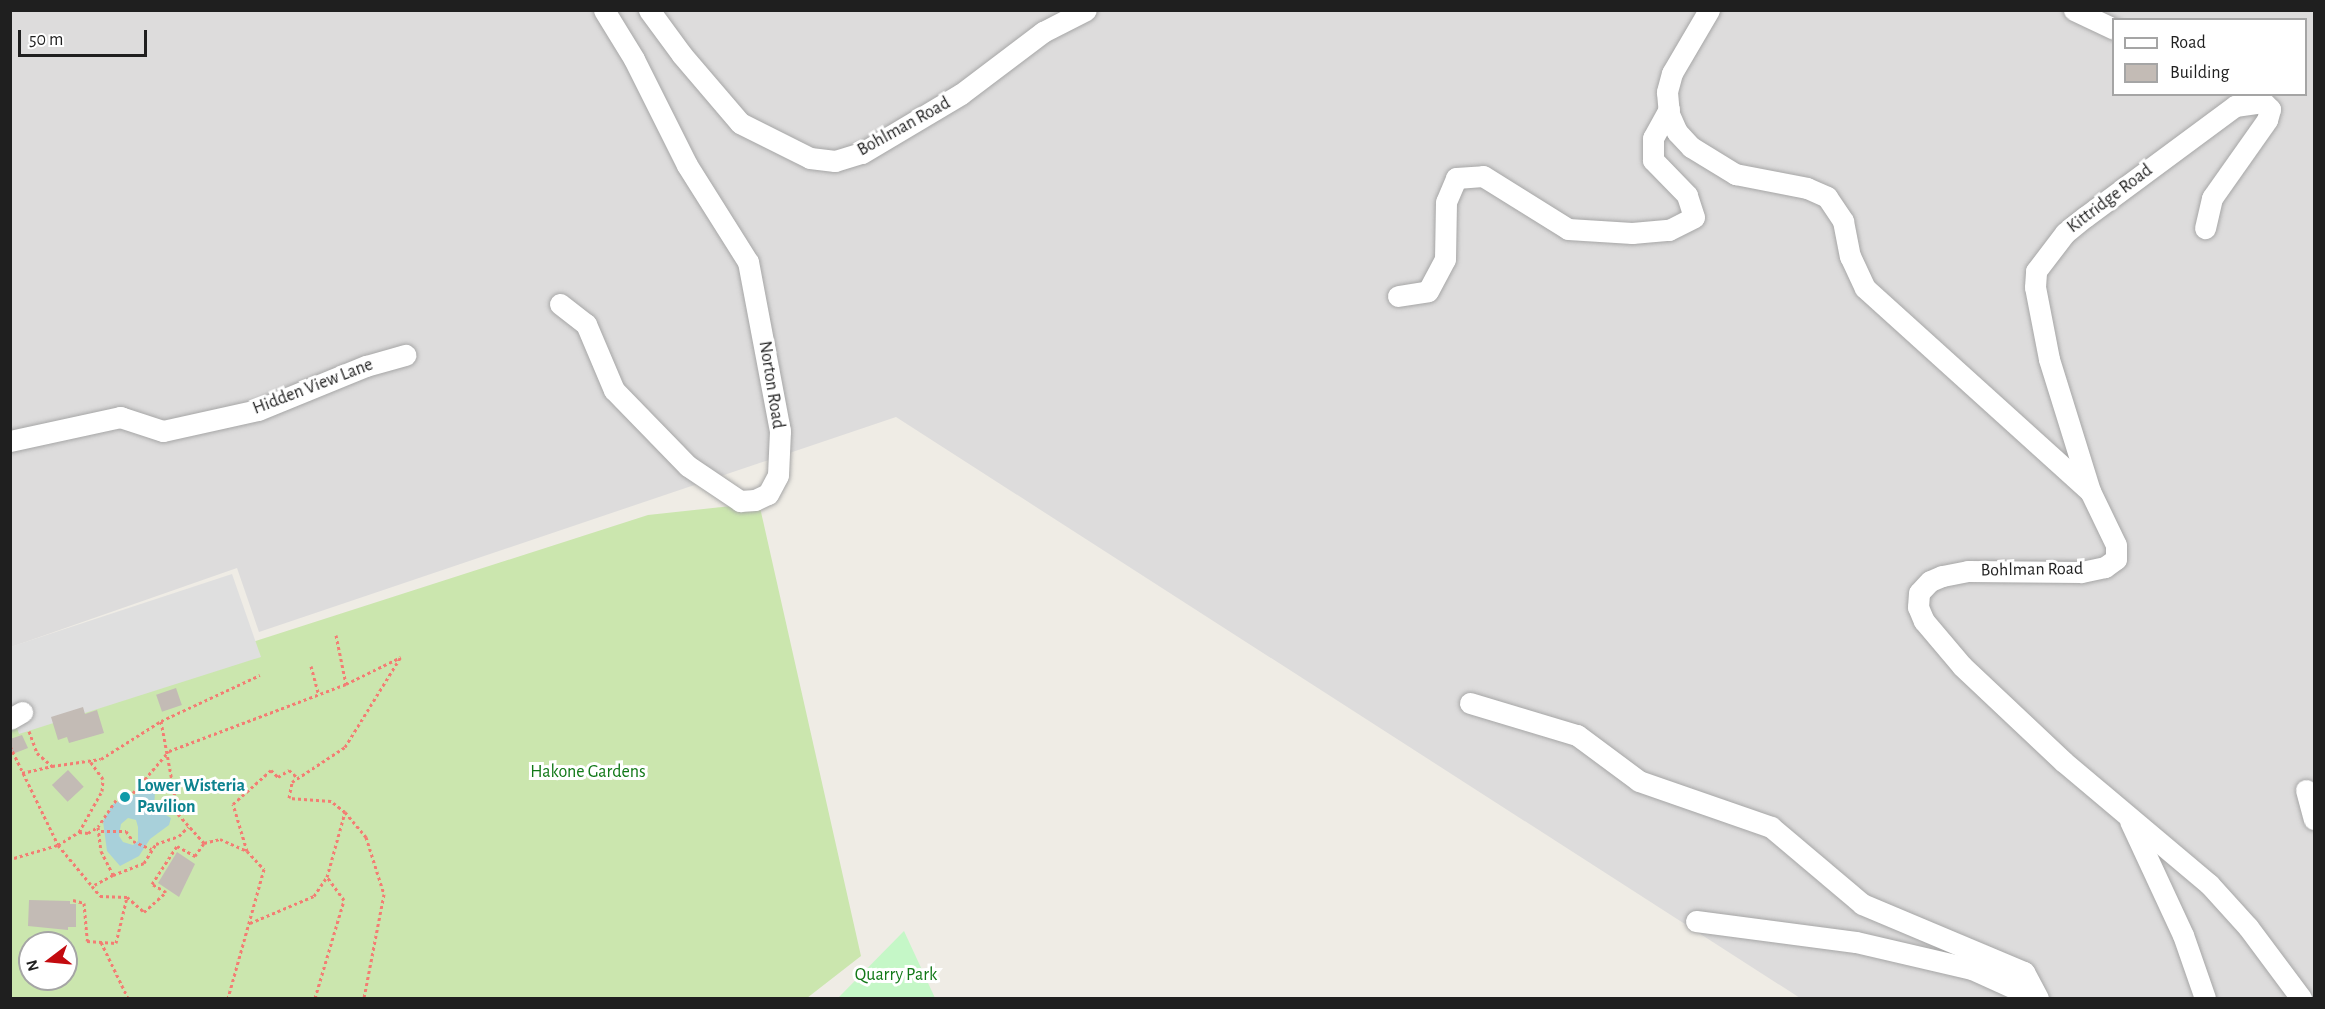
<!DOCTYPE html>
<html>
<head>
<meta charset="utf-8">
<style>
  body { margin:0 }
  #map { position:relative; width:2325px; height:1009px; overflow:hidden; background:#efece5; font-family:"Alegreya Sans",sans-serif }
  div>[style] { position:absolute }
  .residential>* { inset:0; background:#dddcdc }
  .grass>* { inset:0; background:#cbe6ae }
  .park>* { inset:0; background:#c5f7c7 }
  .parking>* { inset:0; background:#dfdfdf }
  .water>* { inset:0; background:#a8d0da }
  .building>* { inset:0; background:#c3bbb5; transform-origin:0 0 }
  .path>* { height:3px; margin-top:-1.5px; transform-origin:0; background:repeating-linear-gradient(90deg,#f37d73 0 3px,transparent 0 6px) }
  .roads { filter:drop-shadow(0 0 2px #a6a6a6) drop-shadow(0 0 2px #a6a6a6) }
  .minor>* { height:21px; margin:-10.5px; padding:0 10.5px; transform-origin:10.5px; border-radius:10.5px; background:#fff }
  .dots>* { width:16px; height:16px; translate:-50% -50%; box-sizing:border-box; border:3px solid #fff; border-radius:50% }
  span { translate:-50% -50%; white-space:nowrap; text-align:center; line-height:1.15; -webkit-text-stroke:6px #fff; paint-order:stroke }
  .street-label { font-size:18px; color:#1f1f1f }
  .park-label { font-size:18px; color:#117817 }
  .culture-label { font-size:18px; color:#0d838f; font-weight:700 }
  .left { translate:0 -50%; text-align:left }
  .frame { position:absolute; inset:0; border:12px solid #1f1f1f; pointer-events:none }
  .legend { position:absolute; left:2112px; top:18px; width:195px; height:78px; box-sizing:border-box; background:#fff; border:2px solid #a5a5a5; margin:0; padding:8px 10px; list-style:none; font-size:18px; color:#1f1f1f }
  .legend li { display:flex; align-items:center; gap:12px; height:30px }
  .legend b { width:30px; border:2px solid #a5a5a5 }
  .north { position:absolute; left:18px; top:931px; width:60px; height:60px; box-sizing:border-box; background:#fff; border:2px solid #a5a5a5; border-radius:50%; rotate:254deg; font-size:16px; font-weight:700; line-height:24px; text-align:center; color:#1f1f1f }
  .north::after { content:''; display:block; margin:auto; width:21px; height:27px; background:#c30a0f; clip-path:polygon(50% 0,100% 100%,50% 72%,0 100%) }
  .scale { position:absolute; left:18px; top:30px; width:129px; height:27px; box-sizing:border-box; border:3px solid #1f1f1f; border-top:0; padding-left:8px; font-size:18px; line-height:21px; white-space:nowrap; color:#1f1f1f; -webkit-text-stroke:4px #fff; paint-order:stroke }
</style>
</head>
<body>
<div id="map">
  <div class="residential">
    <i style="clip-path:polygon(evenodd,10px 11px,2314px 11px,2314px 998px,1800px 998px,896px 417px,259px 632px,237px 568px,11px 647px,10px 11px,2114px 20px,2306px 20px,2306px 94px,2114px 94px,2114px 20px)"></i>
  </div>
  <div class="grass">
    <i style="clip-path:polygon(evenodd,759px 503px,861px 956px,807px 998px,11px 998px,10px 720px,648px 515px,759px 503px,30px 943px,66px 943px,66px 979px,30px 979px,30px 943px)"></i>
  </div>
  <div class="park">
    <i style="clip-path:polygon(904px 931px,935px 998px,838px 998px)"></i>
  </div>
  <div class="parking">
    <i style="clip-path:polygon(232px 574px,261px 657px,19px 734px,11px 710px,10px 647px)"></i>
  </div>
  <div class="water">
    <i style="clip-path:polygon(evenodd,146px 783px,155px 792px,154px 808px,171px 818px,169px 825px,150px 839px,139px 856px,120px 866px,107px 851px,103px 821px,113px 804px,136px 794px,146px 783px,128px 818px,136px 820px,138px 827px,138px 841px,133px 845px,123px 842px,119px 836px,121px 824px,128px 818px)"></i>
  </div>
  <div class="building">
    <i style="left:176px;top:688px;width:18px;height:21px;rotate:71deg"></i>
    <i style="clip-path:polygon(83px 707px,85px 714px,97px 710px,104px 733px,69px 743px,67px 737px,58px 740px,51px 717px)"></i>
    <i style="clip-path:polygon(22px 735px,28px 748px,10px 755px,10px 739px)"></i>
    <i style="left:68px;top:770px;width:23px;height:22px;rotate:47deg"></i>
    <i style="clip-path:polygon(177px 852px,195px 864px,179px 897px,158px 883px)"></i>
    <i style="clip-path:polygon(29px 900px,70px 901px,70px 904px,76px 904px,76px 927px,68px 927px,68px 930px,28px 926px)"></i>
  </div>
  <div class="path">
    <i style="left:336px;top:635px;width:50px;rotate:78.5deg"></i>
    <i style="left:311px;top:666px;width:28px;rotate:75deg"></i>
    <i style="left:161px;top:721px;width:95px;rotate:79.6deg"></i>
    <i style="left:178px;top:814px;width:39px;rotate:48deg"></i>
    <i style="left:204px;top:843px;width:16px;rotate:-14deg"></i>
    <i style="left:220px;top:839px;width:30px;rotate:24deg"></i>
    <i style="left:247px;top:851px;width:25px;rotate:47deg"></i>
    <i style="left:264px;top:869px;width:134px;rotate:105.6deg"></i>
    <i style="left:29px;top:731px;width:23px;rotate:70deg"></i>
    <i style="left:37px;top:753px;width:20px;rotate:41deg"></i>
    <i style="left:52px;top:766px;width:49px;rotate:-8.1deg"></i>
    <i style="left:101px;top:759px;width:71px;rotate:-32.3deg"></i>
    <i style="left:161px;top:721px;width:109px;rotate:-24.9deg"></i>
    <i style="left:10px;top:746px;width:110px;rotate:64.1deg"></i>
    <i style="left:58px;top:845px;width:53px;rotate:50.3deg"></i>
    <i style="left:22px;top:773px;width:31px;rotate:-13deg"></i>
    <i style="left:133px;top:793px;width:55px;rotate:-49.4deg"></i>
    <i style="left:169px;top:751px;width:189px;rotate:-20.7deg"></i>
    <i style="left:346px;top:684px;width:61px;rotate:-26.1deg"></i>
    <i style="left:116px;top:800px;width:32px;rotate:124deg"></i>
    <i style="left:98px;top:827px;width:24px;rotate:83deg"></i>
    <i style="left:101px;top:851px;width:27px;rotate:63deg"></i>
    <i style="left:113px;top:875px;width:33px;rotate:-21deg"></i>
    <i style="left:144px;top:863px;width:22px;rotate:-58deg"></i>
    <i style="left:156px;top:844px;width:24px;rotate:-19deg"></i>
    <i style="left:179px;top:836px;width:13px;rotate:-45deg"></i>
    <i style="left:345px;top:812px;width:18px;rotate:-142deg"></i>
    <i style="left:331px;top:801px;width:42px;rotate:-175.9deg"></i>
    <i style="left:289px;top:798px;width:16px;rotate:-79deg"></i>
    <i style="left:292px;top:782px;width:64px;rotate:-33.4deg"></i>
    <i style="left:345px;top:747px;width:105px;rotate:-58.3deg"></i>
    <i style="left:101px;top:831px;width:25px"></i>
    <i style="left:126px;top:831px;width:12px;rotate:55deg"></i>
    <i style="left:133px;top:841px;width:20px;rotate:24deg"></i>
    <i style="left:79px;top:832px;width:9px;rotate:6deg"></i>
    <i style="left:88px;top:833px;width:12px;rotate:-31deg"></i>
    <i style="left:247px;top:851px;width:49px;rotate:-106.6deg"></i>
    <i style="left:233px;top:804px;width:51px;rotate:-41.8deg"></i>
    <i style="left:271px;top:770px;width:10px;rotate:45deg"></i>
    <i style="left:278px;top:777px;width:13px;rotate:-32deg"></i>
    <i style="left:289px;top:770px;width:12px;rotate:42deg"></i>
    <i style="left:14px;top:858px;width:46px;rotate:-16.5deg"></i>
    <i style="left:58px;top:845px;width:25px;rotate:-32deg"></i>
    <i style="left:79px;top:832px;width:47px;rotate:-60.7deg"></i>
    <i style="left:102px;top:791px;width:12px;rotate:-85deg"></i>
    <i style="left:103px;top:779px;width:22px;rotate:-126deg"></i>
    <i style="left:113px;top:875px;width:24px;rotate:152deg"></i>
    <i style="left:92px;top:886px;width:13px;rotate:51deg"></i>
    <i style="left:100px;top:896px;width:27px;rotate:2deg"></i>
    <i style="left:127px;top:897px;width:23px;rotate:41deg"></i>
    <i style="left:144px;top:912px;width:30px;rotate:-42deg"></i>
    <i style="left:166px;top:892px;width:16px;rotate:-150deg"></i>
    <i style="left:152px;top:884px;width:45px;rotate:-56.7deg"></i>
    <i style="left:177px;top:846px;width:21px;rotate:29deg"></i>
    <i style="left:195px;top:856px;width:16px;rotate:-55deg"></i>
    <i style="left:73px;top:900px;width:11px;rotate:15deg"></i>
    <i style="left:84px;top:903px;width:38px;rotate:85deg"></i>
    <i style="left:87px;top:941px;width:29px;rotate:4deg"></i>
    <i style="left:116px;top:943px;width:47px;rotate:-76.6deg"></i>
    <i style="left:250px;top:923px;width:69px;rotate:-22.9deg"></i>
    <i style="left:314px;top:896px;width:23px;rotate:-56deg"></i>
    <i style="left:327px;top:877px;width:67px;rotate:-74.5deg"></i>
    <i style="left:345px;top:812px;width:33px;rotate:50deg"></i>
    <i style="left:366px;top:837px;width:60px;rotate:72.5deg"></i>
    <i style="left:384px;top:894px;width:106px;rotate:100.9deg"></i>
    <i style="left:101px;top:942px;width:62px;rotate:64.3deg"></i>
    <i style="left:315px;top:998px;width:102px;rotate:-73.5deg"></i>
    <i style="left:344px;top:900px;width:29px;rotate:-126deg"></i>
  </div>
  <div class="roads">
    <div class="minor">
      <i style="left:649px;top:10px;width:56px;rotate:53.7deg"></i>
      <i style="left:682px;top:55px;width:89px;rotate:49.5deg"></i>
      <i style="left:740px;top:123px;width:78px;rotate:26.6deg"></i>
      <i style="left:810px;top:158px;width:25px;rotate:7deg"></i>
      <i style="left:835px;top:161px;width:28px;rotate:-17deg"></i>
      <i style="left:862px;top:153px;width:115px;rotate:-30.8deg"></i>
      <i style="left:961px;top:94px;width:103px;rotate:-37.1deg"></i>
      <i style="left:1043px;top:32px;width:48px;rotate:-27.1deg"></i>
      <i style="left:1709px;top:10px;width:73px;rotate:120.4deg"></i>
      <i style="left:1672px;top:73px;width:20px;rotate:105deg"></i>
      <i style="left:1667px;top:92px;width:22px;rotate:85deg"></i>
      <i style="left:1669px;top:114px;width:20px;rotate:66deg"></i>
      <i style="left:1677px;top:132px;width:21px;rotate:47deg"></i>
      <i style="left:1691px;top:147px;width:52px;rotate:31.5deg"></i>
      <i style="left:1735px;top:174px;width:73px;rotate:11deg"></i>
      <i style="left:1807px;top:188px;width:22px;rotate:24deg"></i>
      <i style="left:1827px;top:197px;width:29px;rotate:56deg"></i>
      <i style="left:1843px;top:221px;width:36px;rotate:79deg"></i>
      <i style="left:1850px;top:256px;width:35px;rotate:65deg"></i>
      <i style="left:1865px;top:288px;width:303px;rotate:42.1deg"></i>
      <i style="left:2090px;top:491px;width:60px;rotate:64.3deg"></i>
      <i style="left:2116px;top:545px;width:14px;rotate:90deg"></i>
      <i style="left:2116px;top:559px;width:14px;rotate:144deg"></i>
      <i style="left:2105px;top:567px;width:25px;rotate:168deg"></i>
      <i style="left:2081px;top:572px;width:113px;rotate:-179.5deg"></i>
      <i style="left:1968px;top:571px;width:26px;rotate:169deg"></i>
      <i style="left:1942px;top:576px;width:13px;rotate:157deg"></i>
      <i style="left:1930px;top:581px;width:16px;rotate:133deg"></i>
      <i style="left:1919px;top:593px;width:14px;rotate:94deg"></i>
      <i style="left:1918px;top:607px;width:15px;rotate:67deg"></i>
      <i style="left:1924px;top:621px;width:59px;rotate:49.8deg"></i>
      <i style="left:1962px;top:666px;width:140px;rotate:43.3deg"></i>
      <i style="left:2064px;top:762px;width:189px;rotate:40.1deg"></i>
      <i style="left:2209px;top:884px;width:58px;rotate:47.8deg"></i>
      <i style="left:2248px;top:927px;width:89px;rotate:53.3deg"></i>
      <i style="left:2074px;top:10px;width:44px;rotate:25.4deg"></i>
      <i style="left:1398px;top:296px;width:30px;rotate:-9deg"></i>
      <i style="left:1428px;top:291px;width:36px;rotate:-62deg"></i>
      <i style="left:1445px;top:259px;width:57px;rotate:-89deg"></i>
      <i style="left:1446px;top:202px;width:26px;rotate:-67deg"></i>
      <i style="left:1456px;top:178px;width:27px;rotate:-4deg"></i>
      <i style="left:1483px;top:176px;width:100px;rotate:31.9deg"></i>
      <i style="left:1568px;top:229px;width:64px;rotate:3.6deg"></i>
      <i style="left:1632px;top:233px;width:37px;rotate:-5deg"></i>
      <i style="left:1669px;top:230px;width:28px;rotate:-27deg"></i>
      <i style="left:1694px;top:217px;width:23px;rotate:-108deg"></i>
      <i style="left:1687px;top:195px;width:49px;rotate:-134.2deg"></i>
      <i style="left:1653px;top:160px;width:22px;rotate:-90deg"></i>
      <i style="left:1653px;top:138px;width:33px;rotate:-61deg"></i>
      <i style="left:560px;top:304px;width:33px;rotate:38deg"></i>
      <i style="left:586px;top:324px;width:72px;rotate:67deg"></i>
      <i style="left:614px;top:390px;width:106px;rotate:45.8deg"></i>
      <i style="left:688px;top:466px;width:63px;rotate:33.9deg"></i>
      <i style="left:740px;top:501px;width:15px;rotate:-4deg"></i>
      <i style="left:755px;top:500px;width:14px;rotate:-25deg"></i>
      <i style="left:768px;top:494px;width:21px;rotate:-62deg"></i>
      <i style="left:778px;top:475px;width:44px;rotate:-87.4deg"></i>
      <i style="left:780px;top:431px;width:172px;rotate:-100.7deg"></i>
      <i style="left:748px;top:262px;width:115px;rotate:-122.2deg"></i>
      <i style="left:687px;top:165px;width:119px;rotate:-116.6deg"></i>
      <i style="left:634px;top:59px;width:57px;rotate:-121.5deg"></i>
      <i style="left:10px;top:441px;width:113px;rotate:-12.3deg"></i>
      <i style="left:120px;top:417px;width:45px;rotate:18deg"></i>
      <i style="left:163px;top:431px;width:97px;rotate:-12.5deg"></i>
      <i style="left:258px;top:410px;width:117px;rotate:-22.2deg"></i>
      <i style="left:366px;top:366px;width:41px;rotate:-15.8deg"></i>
      <i style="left:2090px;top:491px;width:138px;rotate:-107.3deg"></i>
      <i style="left:2049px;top:359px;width:73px;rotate:-101deg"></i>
      <i style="left:2035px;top:287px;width:16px;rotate:-86deg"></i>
      <i style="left:2036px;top:271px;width:48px;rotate:-52.7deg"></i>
      <i style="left:2065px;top:233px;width:26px;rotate:-39deg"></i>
      <i style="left:2085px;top:217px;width:187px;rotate:-36.5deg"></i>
      <i style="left:2235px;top:106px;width:28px;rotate:-8deg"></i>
      <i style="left:2263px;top:102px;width:10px;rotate:45deg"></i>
      <i style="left:2270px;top:109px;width:11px;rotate:105deg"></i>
      <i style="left:2267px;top:120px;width:95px;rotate:125.2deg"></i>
      <i style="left:2212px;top:198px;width:31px;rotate:103deg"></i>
      <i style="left:1470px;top:703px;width:112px;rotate:16.7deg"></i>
      <i style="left:1577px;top:735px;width:77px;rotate:36.6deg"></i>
      <i style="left:1639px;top:781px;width:140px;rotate:19.2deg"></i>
      <i style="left:1771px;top:827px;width:119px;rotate:40.2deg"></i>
      <i style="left:1862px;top:904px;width:176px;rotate:22.8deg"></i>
      <i style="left:2024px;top:972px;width:30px;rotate:62deg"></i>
      <i style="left:10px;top:719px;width:14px;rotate:-30deg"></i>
      <i style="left:2306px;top:790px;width:30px;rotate:75deg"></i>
      <i style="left:2130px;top:821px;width:126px;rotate:65.1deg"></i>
      <i style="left:2183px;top:935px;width:67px;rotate:70.8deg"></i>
      <i style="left:1696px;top:921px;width:161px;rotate:7.5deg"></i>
      <i style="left:1856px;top:942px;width:119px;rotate:13.1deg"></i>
      <i style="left:1972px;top:969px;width:70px;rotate:24.4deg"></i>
    </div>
  </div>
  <div class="dots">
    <i style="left:125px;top:797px;background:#0f9aa8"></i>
  </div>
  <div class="street-label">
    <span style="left:904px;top:127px;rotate:-29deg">Bohlman Road</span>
    <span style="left:2110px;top:199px;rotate:-37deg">Kittridge Road</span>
    <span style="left:771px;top:385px;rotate:81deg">Norton Road</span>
    <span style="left:313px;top:387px;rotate:-21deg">Hidden View Lane</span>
    <span style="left:2032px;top:570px;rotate:-1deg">Bohlman Road</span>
  </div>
  <div class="park-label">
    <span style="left:588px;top:772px">Hakone Gardens</span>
    <span style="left:896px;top:975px">Quarry Park</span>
  </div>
  <div class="culture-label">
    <span class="left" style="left:137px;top:797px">Lower Wisteria<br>Pavilion</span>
  </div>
  <div class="frame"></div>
  <ul class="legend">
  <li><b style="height:8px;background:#fff"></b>Road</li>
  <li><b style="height:16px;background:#c3bbb5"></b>Building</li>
  </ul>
  <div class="north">N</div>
  <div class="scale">50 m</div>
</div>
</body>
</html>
